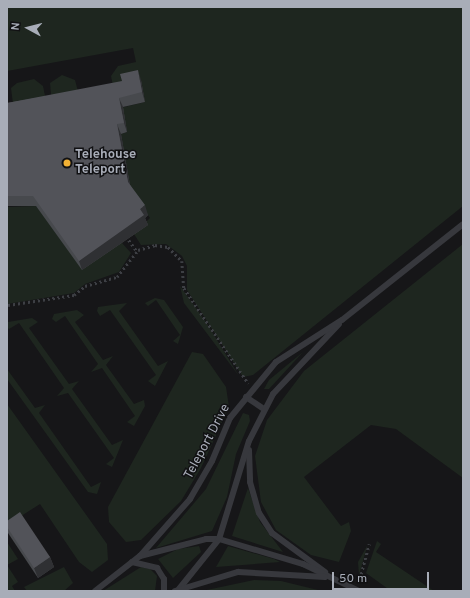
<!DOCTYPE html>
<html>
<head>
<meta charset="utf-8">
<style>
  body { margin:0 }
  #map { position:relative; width:470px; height:598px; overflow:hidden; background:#161618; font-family:Overpass,sans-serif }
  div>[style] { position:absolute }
  .green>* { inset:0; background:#1e261f }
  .path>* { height:2.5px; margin-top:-1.25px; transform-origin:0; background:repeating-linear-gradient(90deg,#3d3f44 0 2px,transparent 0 5px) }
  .lane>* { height:6px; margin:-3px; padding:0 3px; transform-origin:3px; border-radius:3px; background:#37383d }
  .wall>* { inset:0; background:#47494d }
  .shaded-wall>* { inset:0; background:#2f3033 }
  .building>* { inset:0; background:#525359 }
  .dots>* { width:11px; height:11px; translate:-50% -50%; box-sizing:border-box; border:2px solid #111113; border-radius:50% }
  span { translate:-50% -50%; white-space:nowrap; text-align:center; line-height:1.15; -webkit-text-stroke:3px #111113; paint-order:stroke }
  .poi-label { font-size:13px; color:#a8adb8; font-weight:700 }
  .left { translate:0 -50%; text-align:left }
  .street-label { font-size:13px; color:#a8adb8 }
  .frame { position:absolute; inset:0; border:8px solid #a8adb8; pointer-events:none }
  .north { position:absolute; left:8px; top:8px; width:40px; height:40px; -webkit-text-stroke:3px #111113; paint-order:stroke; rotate:277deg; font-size:11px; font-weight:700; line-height:16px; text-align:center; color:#a8adb8 }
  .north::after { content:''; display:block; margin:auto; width:14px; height:18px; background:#a8adb8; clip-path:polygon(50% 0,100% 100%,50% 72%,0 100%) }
  .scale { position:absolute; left:332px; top:572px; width:97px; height:18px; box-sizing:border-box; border:2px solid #a8adb8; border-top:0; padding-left:5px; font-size:12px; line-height:14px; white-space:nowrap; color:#a8adb8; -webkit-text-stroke:3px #111113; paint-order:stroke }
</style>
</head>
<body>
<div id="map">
  <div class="green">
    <i style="clip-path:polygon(7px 7px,463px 7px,463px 206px,253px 375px,243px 377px,187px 290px,187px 266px,182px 256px,166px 244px,141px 245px,134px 234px,150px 218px,131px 191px,121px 134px,127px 132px,124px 116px,116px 109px,145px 102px,141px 80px,113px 86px,111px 76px,118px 66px,136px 62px,133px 48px,7px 71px)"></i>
    <i style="clip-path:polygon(62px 75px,75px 80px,80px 99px,52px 105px,50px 83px)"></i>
    <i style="clip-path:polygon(34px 79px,43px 86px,47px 106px,14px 112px,11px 88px,17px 83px)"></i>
    <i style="clip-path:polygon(36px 206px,122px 243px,131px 253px,119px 272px,85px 284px,74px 293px,7px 304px,7px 207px)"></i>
    <i style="clip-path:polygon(463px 244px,463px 478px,396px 429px,371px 425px,304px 477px,341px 526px,349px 522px,351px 531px,339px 562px,311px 555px,276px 530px,261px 502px,255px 456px,267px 420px,304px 371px)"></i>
    <i style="clip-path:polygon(180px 286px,206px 322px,239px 376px,184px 303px)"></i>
    <i style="clip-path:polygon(155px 298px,164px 300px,183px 327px,178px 344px,173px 341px,180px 335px,156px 300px,148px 306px,145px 303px)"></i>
    <i style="clip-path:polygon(127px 303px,119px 311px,158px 366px,168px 361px,155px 386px,148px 381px,156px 375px,110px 310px,100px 316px,97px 311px,98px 307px)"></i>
    <i style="clip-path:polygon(77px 310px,84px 315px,75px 322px,103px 360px,113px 356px,106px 365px,134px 404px,144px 400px,145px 406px,134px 426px,127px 422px,135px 416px,102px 368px,91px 372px,98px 364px,65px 316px,56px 322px,52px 319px,54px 314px)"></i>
    <i style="clip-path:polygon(32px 318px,38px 322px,29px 328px,69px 384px,79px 381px,72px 389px,112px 445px,123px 440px,112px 467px,106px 464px,114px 458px,68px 393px,57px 396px,64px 388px,19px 323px,9px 329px,7px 327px,8px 322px)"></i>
    <i style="clip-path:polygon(192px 352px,203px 354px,226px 387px,229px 407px,201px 468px,181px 501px,141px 540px,126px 542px,109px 522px,108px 507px)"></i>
    <i style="clip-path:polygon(303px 352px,269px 389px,264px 389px,269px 380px)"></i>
    <i style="clip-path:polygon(7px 369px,35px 408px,45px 405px,39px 413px,91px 487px,101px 482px,97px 494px,88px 492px,7px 379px)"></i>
    <i style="clip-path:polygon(7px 404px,107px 544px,108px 560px,92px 572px,79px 562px,40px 504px,7px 525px)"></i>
    <i style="clip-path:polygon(243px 413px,249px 415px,250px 421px,236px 454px,227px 497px,212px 531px,156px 548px,206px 489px)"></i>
    <i style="clip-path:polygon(248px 488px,260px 522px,283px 552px,232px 536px)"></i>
    <i style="clip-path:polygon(377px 541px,381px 544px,376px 552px,434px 591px,391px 591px,366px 573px)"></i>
    <i style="clip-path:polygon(7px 542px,18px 559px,7px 565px,18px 582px,12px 586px,15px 591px,7px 591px)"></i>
    <i style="clip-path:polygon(199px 546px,201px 552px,173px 578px,158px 559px,178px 549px)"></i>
    <i style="clip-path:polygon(228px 546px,274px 559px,280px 562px,216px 567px)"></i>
    <i style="clip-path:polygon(367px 546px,367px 547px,359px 575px,358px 562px)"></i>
    <i style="clip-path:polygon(64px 567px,73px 583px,64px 591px,27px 591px,24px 587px)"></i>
    <i style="clip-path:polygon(141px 567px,150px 569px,157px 576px,155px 591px,103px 591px)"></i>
    <i style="clip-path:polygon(254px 580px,281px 581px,322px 591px,202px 591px)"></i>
  </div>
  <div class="path">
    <i style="left:126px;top:236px;width:19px;rotate:54deg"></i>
    <i style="left:8px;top:305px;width:67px;rotate:-8.6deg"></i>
    <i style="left:74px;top:295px;width:14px;rotate:-39deg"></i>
    <i style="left:85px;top:286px;width:33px;rotate:-16deg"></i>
    <i style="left:117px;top:277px;width:34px;rotate:-52deg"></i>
    <i style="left:138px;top:250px;width:18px;rotate:-16deg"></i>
    <i style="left:155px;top:245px;width:13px;rotate:9deg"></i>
    <i style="left:168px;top:247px;width:20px;rotate:45deg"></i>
    <i style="left:182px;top:261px;width:27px;rotate:86deg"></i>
    <i style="left:184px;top:288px;width:115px;rotate:56deg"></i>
    <i style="left:361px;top:574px;width:31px;rotate:-75deg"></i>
  </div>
  <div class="lane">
    <i style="left:246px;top:397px;width:22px;rotate:34deg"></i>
    <i style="left:249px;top:450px;width:32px;rotate:88deg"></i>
    <i style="left:250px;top:482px;width:32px;rotate:74deg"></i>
    <i style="left:259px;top:513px;width:24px;rotate:57deg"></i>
    <i style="left:272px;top:533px;width:66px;rotate:36.3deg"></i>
    <i style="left:140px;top:556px;width:68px;rotate:-14.4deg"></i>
    <i style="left:206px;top:539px;width:13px"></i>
    <i style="left:219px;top:539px;width:88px;rotate:16.6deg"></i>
    <i style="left:303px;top:564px;width:62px;rotate:25.7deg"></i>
    <i style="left:132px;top:562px;width:26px;rotate:13deg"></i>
    <i style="left:157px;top:568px;width:13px;rotate:58deg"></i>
    <i style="left:164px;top:579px;width:12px;rotate:90deg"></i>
    <i style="left:179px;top:589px;width:64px;rotate:-51.3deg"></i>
    <i style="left:219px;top:539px;width:102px;rotate:-73deg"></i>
    <i style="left:249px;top:441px;width:53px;rotate:-62.9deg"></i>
    <i style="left:273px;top:394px;width:96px;rotate:-46.7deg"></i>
    <i style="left:95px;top:591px;width:57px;rotate:-37.9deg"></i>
    <i style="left:140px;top:556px;width:76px;rotate:-48.7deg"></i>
    <i style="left:190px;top:499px;width:44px;rotate:-59.9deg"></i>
    <i style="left:212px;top:461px;width:47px;rotate:-67.3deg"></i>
    <i style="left:230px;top:418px;width:72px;rotate:-50.6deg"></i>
    <i style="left:276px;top:362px;width:78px;rotate:-32.5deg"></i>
    <i style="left:342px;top:320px;width:154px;rotate:-38.4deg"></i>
    <i style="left:175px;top:591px;width:66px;rotate:-16.8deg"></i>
    <i style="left:238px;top:572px;width:87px;rotate:3.3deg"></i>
  </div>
  <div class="wall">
    <i style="clip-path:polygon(141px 80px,145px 102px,123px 107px,127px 132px,121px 134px,130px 185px,148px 215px,145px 218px,148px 225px,82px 270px,36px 206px,7px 206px,7px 103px)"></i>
    <i style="clip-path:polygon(7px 521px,50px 557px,54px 567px,38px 578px,8px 533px,7px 530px)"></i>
  </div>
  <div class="shaded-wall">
    <i style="clip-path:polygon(138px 70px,141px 80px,145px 102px,142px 92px)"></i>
    <i style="clip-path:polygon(119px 98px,123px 107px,127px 132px,124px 123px)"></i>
    <i style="clip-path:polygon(117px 124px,121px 134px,131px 191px,128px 182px)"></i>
    <i style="clip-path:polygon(145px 205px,148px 215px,145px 218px,148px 225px,82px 270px,79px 261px,140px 209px)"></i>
    <i style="clip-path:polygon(50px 557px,54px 567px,38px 578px,34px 568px)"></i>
  </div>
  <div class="building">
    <i style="clip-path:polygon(138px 70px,142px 92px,119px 98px,124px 123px,117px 124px,128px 182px,145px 205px,140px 209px,144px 215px,79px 261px,33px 196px,7px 196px,7px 103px,122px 81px,120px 74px)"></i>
    <i style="clip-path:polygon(20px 512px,50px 557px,34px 568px,7px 527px,7px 521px)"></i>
  </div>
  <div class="dots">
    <i style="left:67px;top:163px;background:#f2b134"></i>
  </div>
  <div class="poi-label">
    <span class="left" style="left:75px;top:163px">Telehouse<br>Teleport</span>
  </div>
  <div class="street-label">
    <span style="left:208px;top:442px;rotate:-62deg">Teleport Drive</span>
  </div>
  <div class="frame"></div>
  <div class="north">N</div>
  <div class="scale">50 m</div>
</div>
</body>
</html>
